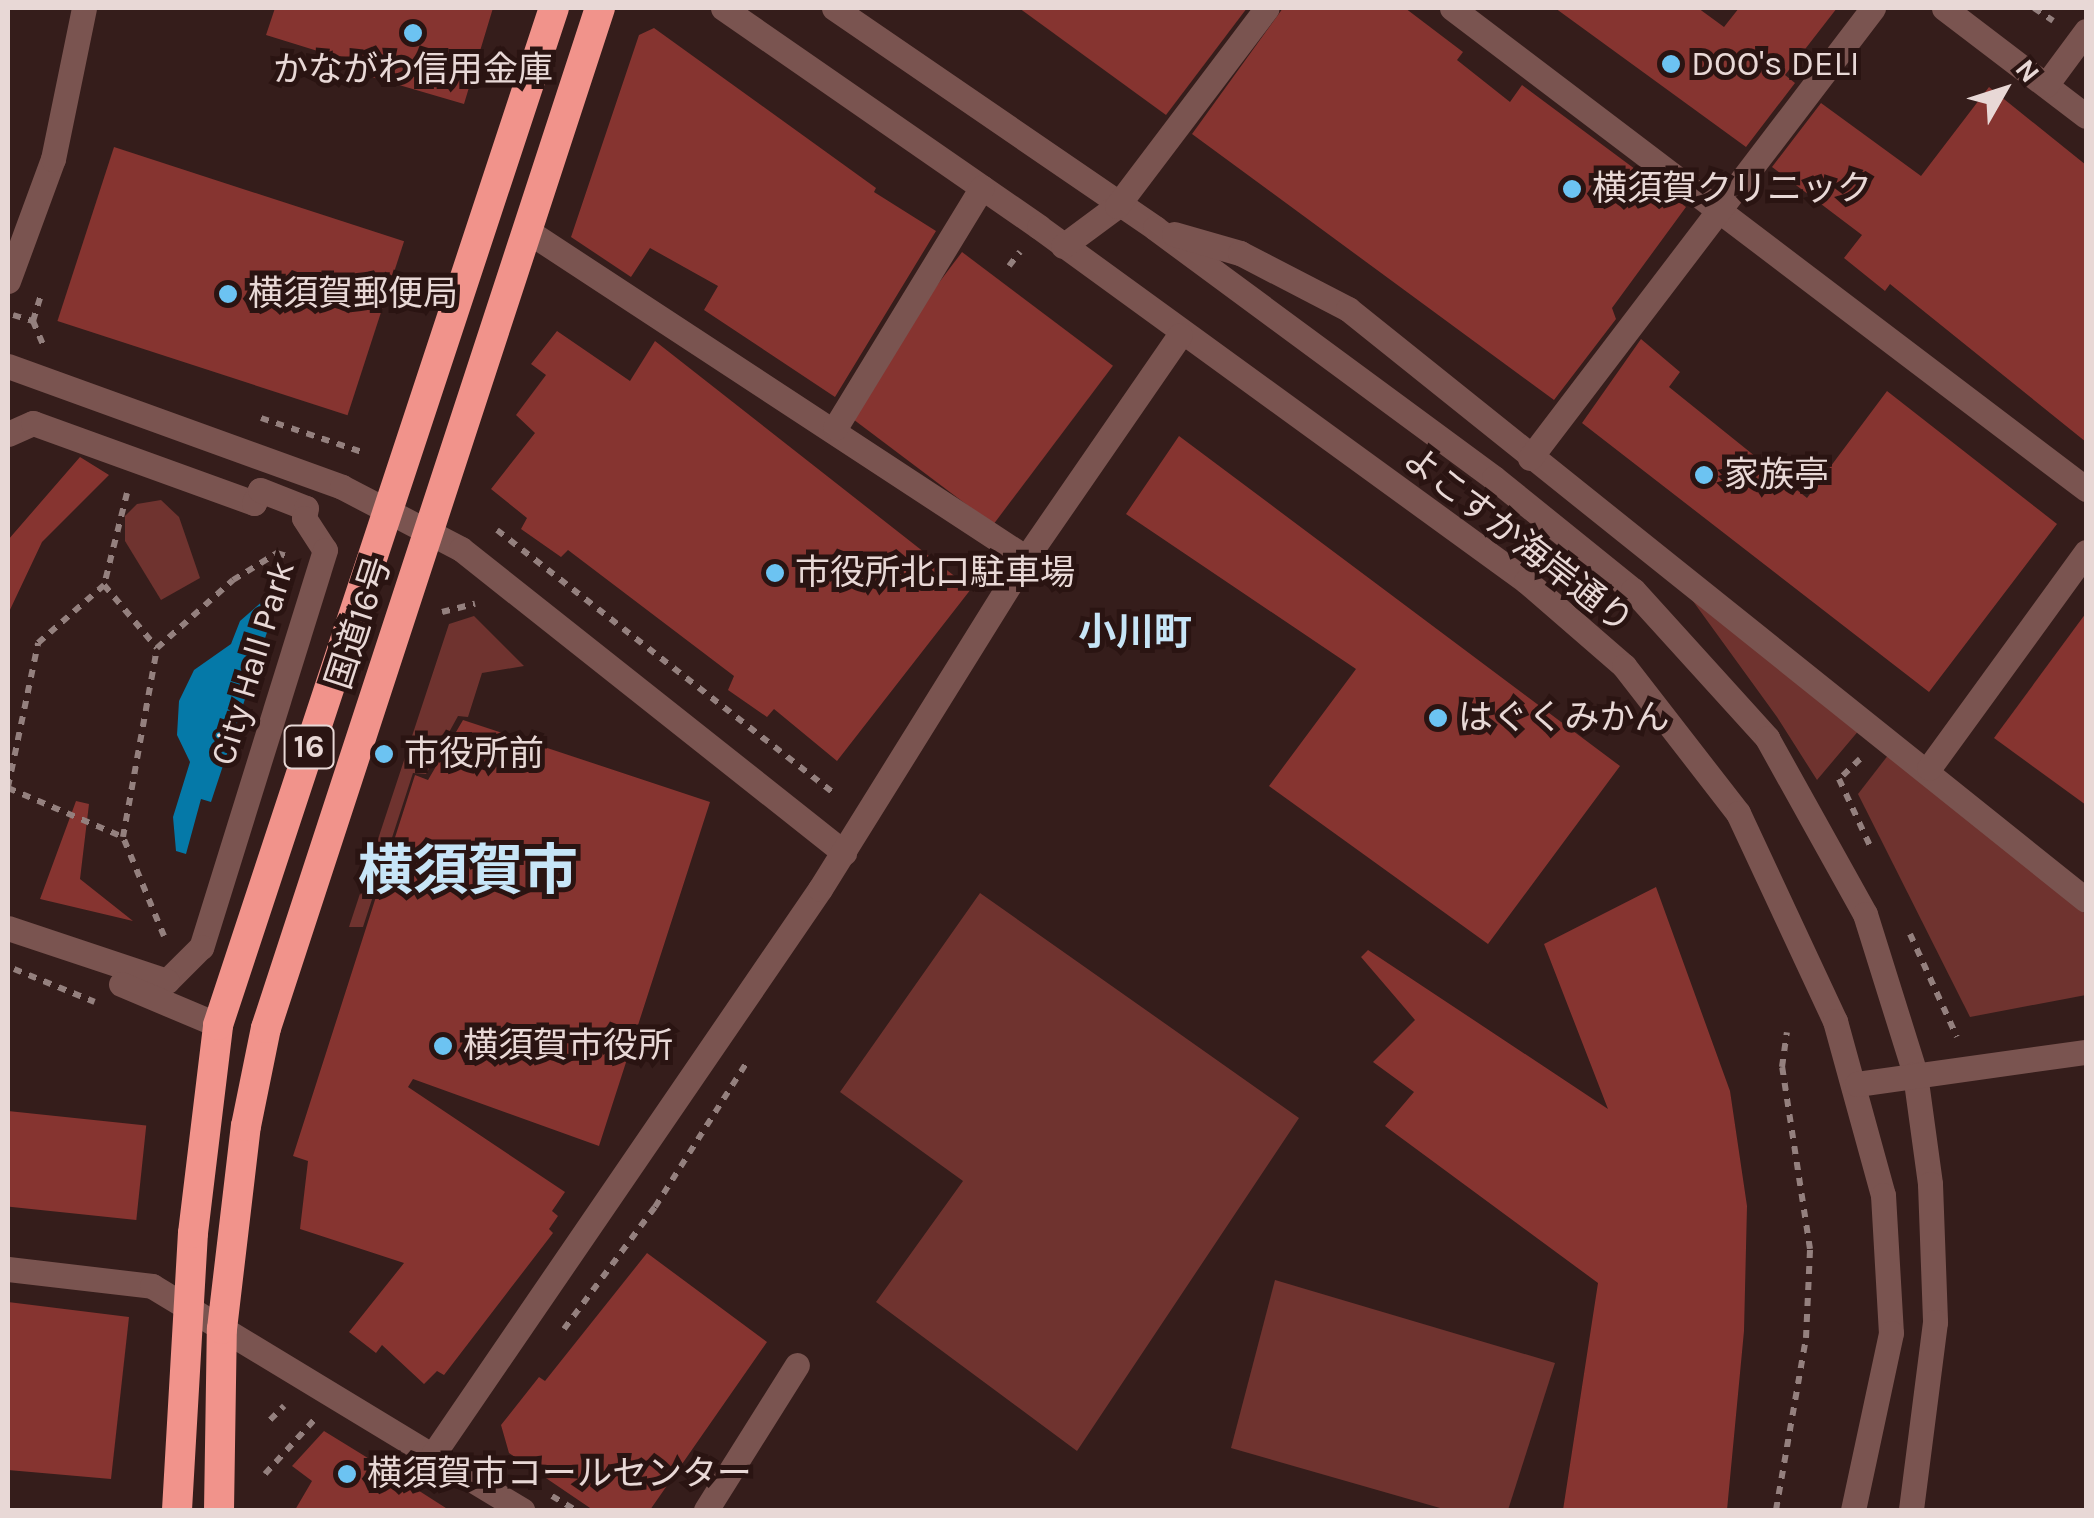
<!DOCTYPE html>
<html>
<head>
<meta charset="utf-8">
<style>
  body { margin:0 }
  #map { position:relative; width:2094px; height:1518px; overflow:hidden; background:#351d1b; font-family:Karla,"Noto Sans JP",sans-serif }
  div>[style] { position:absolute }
  .green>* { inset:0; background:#6f332f }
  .water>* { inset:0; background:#0579a8 }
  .building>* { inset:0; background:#863430; transform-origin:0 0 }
  .path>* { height:6px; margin-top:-3px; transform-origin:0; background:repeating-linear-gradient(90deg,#94807e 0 8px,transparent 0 16px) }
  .minor>* { height:25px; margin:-12.5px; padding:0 12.5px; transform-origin:12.5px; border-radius:12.5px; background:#7a5450 }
  .highway>* { height:30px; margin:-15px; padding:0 15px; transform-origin:15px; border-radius:15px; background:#f1938b }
  .dots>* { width:28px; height:28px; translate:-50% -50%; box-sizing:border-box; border:5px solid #2a1412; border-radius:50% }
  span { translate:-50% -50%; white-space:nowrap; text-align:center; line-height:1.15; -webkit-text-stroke:10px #2a1412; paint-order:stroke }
  .shield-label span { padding:2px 8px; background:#2a1412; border:2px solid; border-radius:8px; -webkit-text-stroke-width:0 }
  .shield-label { font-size:32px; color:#e8d8d6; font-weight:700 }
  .poi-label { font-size:35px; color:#e8d8d6 }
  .left { translate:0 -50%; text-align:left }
  .street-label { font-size:35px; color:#e8d8d6 }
  .neighbourhood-label { font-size:38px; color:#c7e5f7; font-weight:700 }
  .town-label { font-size:55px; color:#c7e5f7; font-weight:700 }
  .frame { position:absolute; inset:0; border:10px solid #e8d8d6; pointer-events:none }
  .north { position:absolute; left:1954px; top:40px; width:100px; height:100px; -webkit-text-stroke:8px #2a1412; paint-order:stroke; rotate:51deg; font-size:28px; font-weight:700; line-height:40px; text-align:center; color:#e8d8d6 }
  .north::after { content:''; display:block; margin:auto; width:35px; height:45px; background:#e8d8d6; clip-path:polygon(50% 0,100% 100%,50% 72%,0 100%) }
</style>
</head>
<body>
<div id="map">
  <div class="green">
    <i style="clip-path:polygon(161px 500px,179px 517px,200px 578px,161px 600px,125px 541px,125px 516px,137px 504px)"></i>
    <i style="clip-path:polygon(1690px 597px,1860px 729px,1817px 780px,1777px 717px)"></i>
    <i style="clip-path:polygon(474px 616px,524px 666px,482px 673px,468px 717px,458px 716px,426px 774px,413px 773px,363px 927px,349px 927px,449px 624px)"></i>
    <i style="clip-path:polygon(1889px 754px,2078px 902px,2086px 917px,2086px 995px,1970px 1017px,1858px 794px)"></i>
    <i style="clip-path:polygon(980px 893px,1299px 1118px,1077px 1451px,876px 1302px,963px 1181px,840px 1092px)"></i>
    <i style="clip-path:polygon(1275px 1280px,1555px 1363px,1508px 1510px,1447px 1510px,1231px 1448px)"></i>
  </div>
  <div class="water">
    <i style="clip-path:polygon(265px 599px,277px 602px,211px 802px,201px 799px,186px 854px,176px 851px,173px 817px,190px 762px,177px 735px,179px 701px,194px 670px,231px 644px,240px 621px)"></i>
  </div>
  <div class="building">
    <i style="clip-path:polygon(275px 8px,493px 8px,464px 104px,334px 66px,337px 57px,266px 35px)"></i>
    <i style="clip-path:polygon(1019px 8px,1247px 8px,1166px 115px)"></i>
    <i style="clip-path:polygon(1283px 8px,1405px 8px,1463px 52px,1457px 60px,1510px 102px,1522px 85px,1686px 207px,1612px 308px,1616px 319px,1554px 400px,1192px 134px)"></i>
    <i style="clip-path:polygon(1555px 8px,1698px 8px,1724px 27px,1739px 8px,1837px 8px,1785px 75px,1795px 83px,1746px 147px)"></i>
    <i style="clip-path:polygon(654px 28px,876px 188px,874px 192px,936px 231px,835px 397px,704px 310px,718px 286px,650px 248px,631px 277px,571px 237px,639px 35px)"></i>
    <i style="clip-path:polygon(1989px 87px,2086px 165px,2086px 442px,1890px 284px,1885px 291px,1844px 258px,1862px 235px,1772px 167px,1821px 103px,1921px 176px)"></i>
    <i style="left:114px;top:147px;width:305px;height:183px;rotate:18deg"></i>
    <i style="left:962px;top:252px;width:189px;height:199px;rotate:37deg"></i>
    <i style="clip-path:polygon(557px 331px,630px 381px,655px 341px,971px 589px,837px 761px,774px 709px,767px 717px,728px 690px,734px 676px,568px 550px,561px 557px,521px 529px,527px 518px,491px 489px,535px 433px,516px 415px,546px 375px,531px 364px)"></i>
    <i style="clip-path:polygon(1641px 339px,1680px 372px,1669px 387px,1807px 498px,1887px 391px,2057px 524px,1929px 692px,1582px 423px)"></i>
    <i style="clip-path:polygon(1179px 436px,1620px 766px,1488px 944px,1269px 786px,1356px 669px,1126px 514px)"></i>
    <i style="clip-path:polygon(80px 457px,109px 475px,42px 542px,8px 614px,8px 540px)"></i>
    <i style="clip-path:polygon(2086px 613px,2086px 805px,1994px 738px)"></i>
    <i style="clip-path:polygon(463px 720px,710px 802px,599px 1146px,413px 1079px,408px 1087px,565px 1192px,552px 1211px,558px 1216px,549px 1229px,553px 1233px,444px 1375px,437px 1371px,424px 1384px,382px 1345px,376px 1353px,349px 1332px,404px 1263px,300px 1229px,308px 1161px,293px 1156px,415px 775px,428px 780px)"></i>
    <i style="clip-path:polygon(76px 801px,89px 804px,80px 879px,133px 921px,40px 899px)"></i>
    <i style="clip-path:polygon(1656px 887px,1730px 1091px,1747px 1206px,1744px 1331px,1727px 1510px,1563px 1510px,1598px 1283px,1385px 1126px,1414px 1092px,1373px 1062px,1415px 1020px,1361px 957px,1368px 950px,1608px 1109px,1544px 944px)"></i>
    <i style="left:8px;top:1111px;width:139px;height:95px;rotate:6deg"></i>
    <i style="clip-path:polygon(647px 1253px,767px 1342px,650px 1510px,593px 1510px,509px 1453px,501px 1425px,539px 1377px,545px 1381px)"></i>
    <i style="clip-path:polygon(8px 1302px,129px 1317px,111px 1479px,8px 1470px)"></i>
    <i style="clip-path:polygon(324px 1431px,363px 1455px,449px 1510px,295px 1510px,312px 1481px,292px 1466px)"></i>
  </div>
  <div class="path">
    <i style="left:2034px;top:8px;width:23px;rotate:34deg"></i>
    <i style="left:1009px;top:266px;width:18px;rotate:-52deg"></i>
    <i style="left:13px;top:315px;width:21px;rotate:17deg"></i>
    <i style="left:33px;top:321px;width:26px;rotate:67deg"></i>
    <i style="left:33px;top:321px;width:28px;rotate:-73deg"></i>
    <i style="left:261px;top:418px;width:110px;rotate:18.6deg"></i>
    <i style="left:127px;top:493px;width:95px;rotate:104deg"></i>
    <i style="left:104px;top:585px;width:82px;rotate:49.9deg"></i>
    <i style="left:497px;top:530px;width:429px;rotate:38deg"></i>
    <i style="left:442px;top:612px;width:34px;rotate:-14deg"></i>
    <i style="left:1860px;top:759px;width:29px;rotate:136deg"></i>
    <i style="left:1839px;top:779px;width:78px;rotate:65.1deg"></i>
    <i style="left:8px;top:787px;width:147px;rotate:-78.2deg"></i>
    <i style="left:38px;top:643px;width:88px;rotate:-41.3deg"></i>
    <i style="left:8px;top:788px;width:125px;rotate:23.1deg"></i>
    <i style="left:1910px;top:934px;width:113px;rotate:65.5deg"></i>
    <i style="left:164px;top:936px;width:107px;rotate:-112.5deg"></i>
    <i style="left:123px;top:837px;width:192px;rotate:-79.8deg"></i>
    <i style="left:157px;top:648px;width:102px;rotate:-41.8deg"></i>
    <i style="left:233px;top:580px;width:52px;rotate:-31.5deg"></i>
    <i style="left:277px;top:553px;width:14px;rotate:17deg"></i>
    <i style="left:14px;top:969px;width:87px;rotate:22.2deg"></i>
    <i style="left:564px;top:1329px;width:152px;rotate:-53.3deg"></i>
    <i style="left:655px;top:1207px;width:175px;rotate:-57.6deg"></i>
    <i style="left:270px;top:1420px;width:20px;rotate:-45deg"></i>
    <i style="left:265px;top:1474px;width:73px;rotate:-47.8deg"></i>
    <i style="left:552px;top:1496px;width:27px;rotate:31deg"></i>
    <i style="left:1776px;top:1510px;width:175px;rotate:-80.1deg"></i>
    <i style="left:1806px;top:1338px;width:89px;rotate:-87.4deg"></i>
    <i style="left:1810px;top:1249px;width:184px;rotate:-98.7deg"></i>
    <i style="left:1782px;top:1067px;width:35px;rotate:-82deg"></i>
  </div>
  <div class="minor">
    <i style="left:723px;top:8px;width:384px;rotate:34.7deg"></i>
    <i style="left:1039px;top:227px;width:602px;rotate:36.01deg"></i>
    <i style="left:1526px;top:581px;width:130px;rotate:40.9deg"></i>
    <i style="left:1624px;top:666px;width:186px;rotate:52.2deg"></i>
    <i style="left:1738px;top:813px;width:230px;rotate:65deg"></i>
    <i style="left:1835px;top:1021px;width:180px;rotate:74.6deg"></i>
    <i style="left:1883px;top:1195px;width:138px;rotate:86.7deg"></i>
    <i style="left:1891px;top:1333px;width:181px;rotate:102.1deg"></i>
    <i style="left:834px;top:8px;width:389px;rotate:34.4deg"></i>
    <i style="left:1155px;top:228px;width:421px;rotate:36.4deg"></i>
    <i style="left:1494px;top:478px;width:179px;rotate:38.9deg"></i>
    <i style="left:1633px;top:590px;width:200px;rotate:47.8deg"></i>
    <i style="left:1767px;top:738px;width:201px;rotate:60.9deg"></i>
    <i style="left:1865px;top:914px;width:168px;rotate:72.6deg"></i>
    <i style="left:1915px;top:1074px;width:111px;rotate:82.2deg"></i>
    <i style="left:1930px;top:1184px;width:138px;rotate:87.9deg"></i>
    <i style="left:1935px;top:1322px;width:190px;rotate:97.3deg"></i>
    <i style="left:1452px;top:8px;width:796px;rotate:37.19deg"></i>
    <i style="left:1944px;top:8px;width:178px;rotate:37.3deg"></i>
    <i style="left:2046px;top:85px;width:67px;rotate:-53.5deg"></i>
    <i style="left:526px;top:230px;width:598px;rotate:33.26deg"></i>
    <i style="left:1174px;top:234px;width:69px;rotate:16.1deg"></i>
    <i style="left:1240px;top:253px;width:122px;rotate:27.4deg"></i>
    <i style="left:1348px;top:309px;width:945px;rotate:38.69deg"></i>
    <i style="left:1063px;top:246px;width:67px;rotate:-36.5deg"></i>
    <i style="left:1117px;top:206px;width:248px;rotate:-52.9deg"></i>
    <i style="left:8px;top:281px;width:130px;rotate:-69.8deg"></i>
    <i style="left:53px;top:159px;width:154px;rotate:-78.4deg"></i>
    <i style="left:8px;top:366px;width:355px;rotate:19.9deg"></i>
    <i style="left:342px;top:487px;width:134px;rotate:27.5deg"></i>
    <i style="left:461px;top:549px;width:489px;rotate:38.4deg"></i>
    <i style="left:835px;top:428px;width:282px;rotate:-58.6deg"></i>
    <i style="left:8px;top:434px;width:27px;rotate:-24deg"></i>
    <i style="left:33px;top:423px;width:235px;rotate:19.9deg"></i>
    <i style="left:254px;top:503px;width:14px;rotate:-65deg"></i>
    <i style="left:260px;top:490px;width:49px;rotate:21.4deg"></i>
    <i style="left:306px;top:508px;width:10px;rotate:101deg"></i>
    <i style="left:304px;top:518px;width:38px;rotate:57deg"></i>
    <i style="left:325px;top:550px;width:416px;rotate:107.3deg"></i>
    <i style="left:201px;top:947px;width:48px;rotate:135deg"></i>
    <i style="left:167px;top:981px;width:168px;rotate:-161.6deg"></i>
    <i style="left:1530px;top:458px;width:566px;rotate:-52.68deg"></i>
    <i style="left:1929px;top:768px;width:267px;rotate:-54deg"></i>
    <i style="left:121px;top:984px;width:105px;rotate:22.9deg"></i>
    <i style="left:1857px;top:1084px;width:231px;rotate:-8deg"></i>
    <i style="left:8px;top:1269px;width:145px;rotate:6.7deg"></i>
    <i style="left:152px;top:1286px;width:433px;rotate:31.2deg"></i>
    <i style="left:432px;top:1456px;width:687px;rotate:-55.62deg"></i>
    <i style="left:820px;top:889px;width:390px;rotate:-58.1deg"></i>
    <i style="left:1026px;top:558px;width:271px;rotate:-55.4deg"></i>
    <i style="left:706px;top:1510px;width:171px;rotate:-57.9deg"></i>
  </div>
  <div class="highway">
    <i style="left:177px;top:1510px;width:277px;rotate:-86.7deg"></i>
    <i style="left:193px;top:1233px;width:209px;rotate:-83.1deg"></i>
    <i style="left:218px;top:1025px;width:1071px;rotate:-71.72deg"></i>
    <i style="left:219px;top:1510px;width:181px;rotate:-89.1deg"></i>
    <i style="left:222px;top:1329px;width:204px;rotate:-83.3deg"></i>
    <i style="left:246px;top:1126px;width:100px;rotate:-78.5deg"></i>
    <i style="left:266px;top:1028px;width:1073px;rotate:-71.87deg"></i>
  </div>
  <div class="dots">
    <i style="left:413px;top:33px;background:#6cc3f2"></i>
    <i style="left:1671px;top:64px;background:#6cc3f2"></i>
    <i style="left:1572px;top:189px;background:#6cc3f2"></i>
    <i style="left:228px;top:294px;background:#6cc3f2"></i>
    <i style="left:1704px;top:475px;background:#6cc3f2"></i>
    <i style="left:775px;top:573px;background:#6cc3f2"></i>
    <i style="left:1438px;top:718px;background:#6cc3f2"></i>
    <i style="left:384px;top:754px;background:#6cc3f2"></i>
    <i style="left:443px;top:1046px;background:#6cc3f2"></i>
    <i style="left:347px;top:1474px;background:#6cc3f2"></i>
  </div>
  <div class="shield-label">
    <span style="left:309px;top:747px">16</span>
  </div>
  <div class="poi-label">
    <span class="left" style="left:1691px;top:64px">DOO's DELI</span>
    <span style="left:413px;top:70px">かながわ信用金庫</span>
    <span class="left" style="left:1592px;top:189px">横須賀クリニック</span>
    <span class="left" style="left:248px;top:294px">横須賀郵便局</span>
    <span class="left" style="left:1724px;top:475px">家族亭</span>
    <span class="left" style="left:795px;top:573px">市役所北口駐車場</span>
    <span class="left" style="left:1458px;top:718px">はぐくみかん</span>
    <span class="left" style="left:404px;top:754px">市役所前</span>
    <span class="left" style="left:463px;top:1046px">横須賀市役所</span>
    <span class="left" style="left:367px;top:1474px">横須賀市コールセンター</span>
  </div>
  <div class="street-label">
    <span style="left:1518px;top:540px;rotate:38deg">よこすか海岸通り</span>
    <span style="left:359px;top:623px;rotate:-72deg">国道16号</span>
    <span style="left:253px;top:663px;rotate:-73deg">City Hall Park</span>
  </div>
  <div class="neighbourhood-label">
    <span style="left:1135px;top:633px">小川町</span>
  </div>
  <div class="town-label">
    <span style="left:468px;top:872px">横須賀市</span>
  </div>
  <div class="frame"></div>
  <div class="north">N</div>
</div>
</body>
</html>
